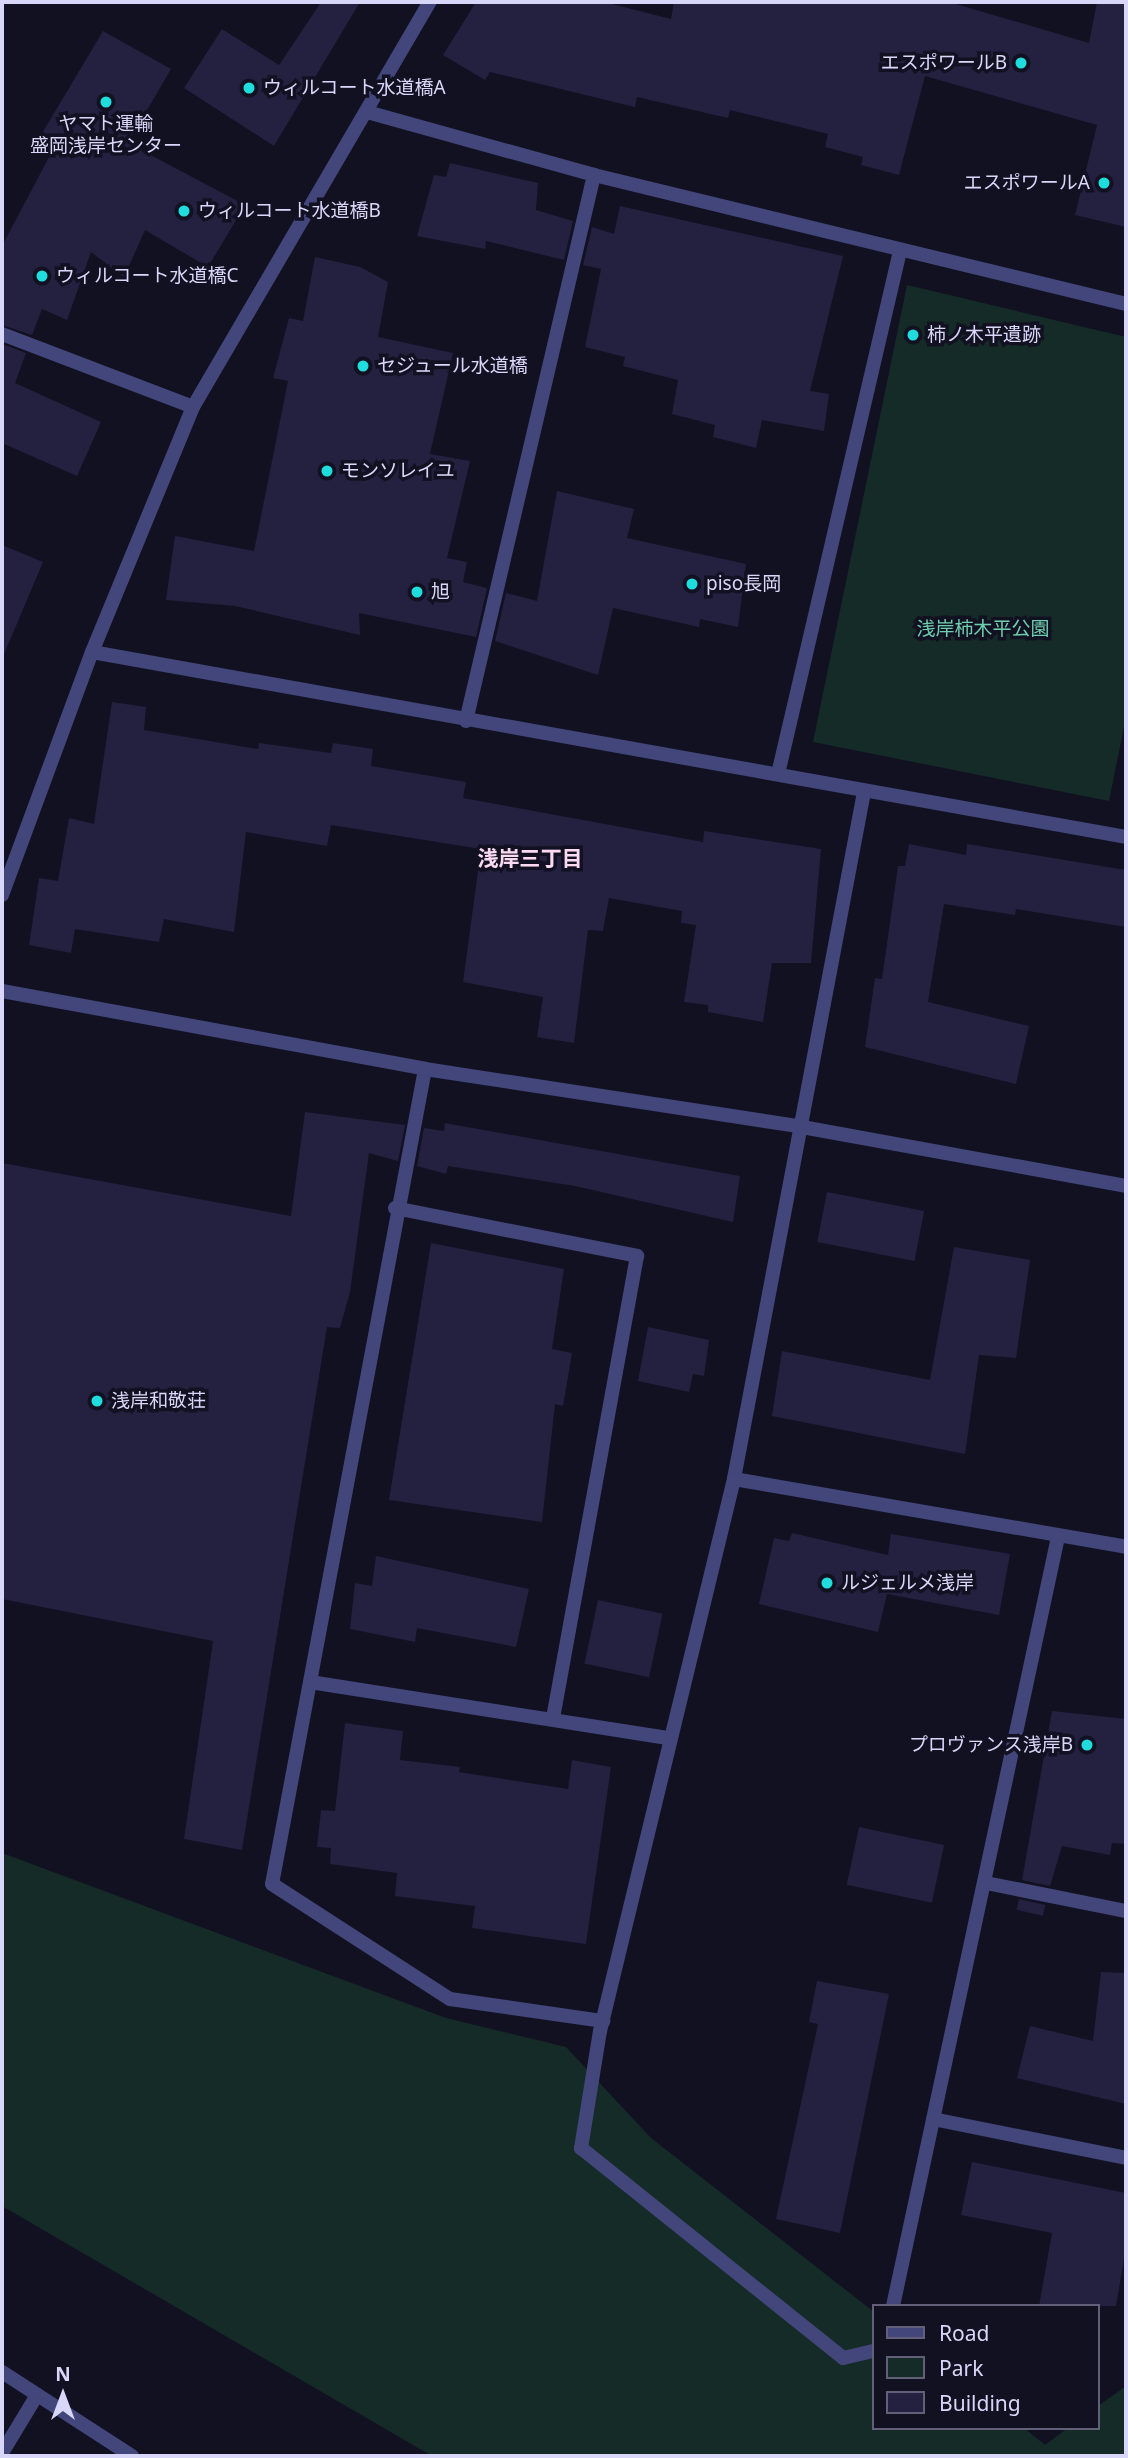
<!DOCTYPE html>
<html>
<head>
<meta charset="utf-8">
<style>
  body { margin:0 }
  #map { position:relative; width:1128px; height:2458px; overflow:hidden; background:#121122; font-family:"Noto Sans","Noto Sans JP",sans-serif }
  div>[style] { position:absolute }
  .green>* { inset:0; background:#152b28 }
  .building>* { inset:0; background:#232040; transform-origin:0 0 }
  .minor>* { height:14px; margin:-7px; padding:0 7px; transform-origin:7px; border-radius:7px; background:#42467a }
  .tertiary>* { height:14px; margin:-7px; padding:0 7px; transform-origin:7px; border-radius:7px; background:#42467a }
  .dots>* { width:19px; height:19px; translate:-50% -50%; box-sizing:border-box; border:4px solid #121122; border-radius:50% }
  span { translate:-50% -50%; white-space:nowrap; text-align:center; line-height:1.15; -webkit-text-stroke:7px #121122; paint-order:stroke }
  .poi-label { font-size:19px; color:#d8d7f9 }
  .right { translate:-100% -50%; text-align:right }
  .left { translate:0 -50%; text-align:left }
  .park-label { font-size:19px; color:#6dcfad }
  .neighbourhood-label { font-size:21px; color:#fad9f1; font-weight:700 }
  .frame { position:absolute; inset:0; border:4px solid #d8d7f9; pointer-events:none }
  .legend { position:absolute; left:872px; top:2304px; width:228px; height:126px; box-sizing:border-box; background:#121122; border:2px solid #616078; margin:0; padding:9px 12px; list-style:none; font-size:21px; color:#d8d7f9 }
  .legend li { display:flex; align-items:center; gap:14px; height:35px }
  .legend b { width:35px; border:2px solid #616078 }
  .north { position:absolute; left:28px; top:2360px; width:70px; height:70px; -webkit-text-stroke:5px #121122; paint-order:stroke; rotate:0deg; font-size:19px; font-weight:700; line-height:28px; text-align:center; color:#d8d7f9 }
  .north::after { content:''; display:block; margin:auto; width:24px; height:32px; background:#d8d7f9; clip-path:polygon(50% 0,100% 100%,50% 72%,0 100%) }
</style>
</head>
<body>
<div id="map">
  <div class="green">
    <i style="clip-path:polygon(907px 285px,1126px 337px,1126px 717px,1109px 801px,813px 742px)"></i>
    <i style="clip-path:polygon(2px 1853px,446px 2018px,566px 2047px,651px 2138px,874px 2312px,874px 2428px,1024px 2428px,1045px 2445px,1068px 2428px,1098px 2428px,1098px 2406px,1126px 2386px,1126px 2456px,432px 2456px,2px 2206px)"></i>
  </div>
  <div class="building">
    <i style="clip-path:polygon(321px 2px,360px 2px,274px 146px,184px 88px,222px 29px,279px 65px)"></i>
    <i style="clip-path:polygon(476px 2px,604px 2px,671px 19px,674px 2px,949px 2px,1089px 43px,1097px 2px,1126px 2px,1126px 227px,1075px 215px,1097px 125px,925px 76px,899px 175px,861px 165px,863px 157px,825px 147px,828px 134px,730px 110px,728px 118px,637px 97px,635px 107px,490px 72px,485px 80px,443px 55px)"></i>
    <i style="clip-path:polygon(103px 31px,171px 69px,128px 143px,245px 205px,208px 267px,145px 230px,124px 277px,91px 252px,67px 320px,42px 309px,32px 335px,2px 325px,2px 246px,56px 144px,41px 135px)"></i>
    <i style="clip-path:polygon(450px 163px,538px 183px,536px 210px,573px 221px,564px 260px,486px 241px,485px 249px,417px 236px,434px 175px,446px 177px)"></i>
    <i style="clip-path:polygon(620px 206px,843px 256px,810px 391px,829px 394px,824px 431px,762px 420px,756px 448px,713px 437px,715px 425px,672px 414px,678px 380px,623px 366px,625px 357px,585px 347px,601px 269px,583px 265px,592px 227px,614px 234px)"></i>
    <i style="clip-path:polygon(315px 257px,360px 267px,388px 282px,378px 337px,453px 353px,430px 454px,470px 461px,447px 558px,467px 562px,463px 582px,487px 588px,476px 637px,359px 613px,360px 635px,235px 606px,166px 600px,175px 536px,254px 551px,288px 381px,273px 378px,289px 318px,303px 321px)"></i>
    <i style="clip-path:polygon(2px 344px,26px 353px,15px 383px,101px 422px,77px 476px,2px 443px)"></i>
    <i style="clip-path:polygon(557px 491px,634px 509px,627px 538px,746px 564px,738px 627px,700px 619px,699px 627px,613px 608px,598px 675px,495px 641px,506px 593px,537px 601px)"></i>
    <i style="clip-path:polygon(2px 545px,43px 562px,2px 659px)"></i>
    <i style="clip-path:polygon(112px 702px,146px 707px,144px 730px,258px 749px,259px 743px,331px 753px,333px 743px,373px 749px,371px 766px,466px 782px,463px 798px,703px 842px,704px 831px,821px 849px,811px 963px,772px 963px,763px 1022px,708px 1012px,708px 1005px,684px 1002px,696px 925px,681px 923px,682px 911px,609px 898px,603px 931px,588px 930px,574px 1043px,537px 1037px,543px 997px,463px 982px,481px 849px,331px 825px,327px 846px,246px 832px,234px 932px,164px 919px,159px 942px,75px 929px,71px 953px,29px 945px,39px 878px,58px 881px,69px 818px,94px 824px)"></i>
    <i style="clip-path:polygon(909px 844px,966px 855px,967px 844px,1126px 870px,1126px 927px,1016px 909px,1015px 915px,944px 904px,928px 1002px,1029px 1026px,1016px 1084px,865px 1047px,875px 978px,882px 979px,898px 866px,905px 866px)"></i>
    <i style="clip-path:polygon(305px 1112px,405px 1125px,398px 1161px,369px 1153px,350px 1292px,340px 1328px,327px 1327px,242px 1850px,184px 1839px,213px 1641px,2px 1599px,2px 1163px,291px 1216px)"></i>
    <i style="clip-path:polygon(445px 1123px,740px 1176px,733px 1222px,575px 1186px,448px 1166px,446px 1174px,417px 1166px,424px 1128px,444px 1131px)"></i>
    <i style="left:827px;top:1192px;width:99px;height:51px;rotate:11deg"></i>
    <i style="clip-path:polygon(431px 1243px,564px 1269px,552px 1349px,572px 1353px,563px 1406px,555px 1404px,542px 1522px,389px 1500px)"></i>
    <i style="clip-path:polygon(954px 1247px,1030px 1260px,1016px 1358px,979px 1355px,965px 1454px,772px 1416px,782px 1351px,930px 1380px)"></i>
    <i style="clip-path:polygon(648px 1327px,709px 1340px,704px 1376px,693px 1374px,689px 1392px,638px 1381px)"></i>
    <i style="clip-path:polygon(792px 1533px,888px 1555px,891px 1534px,1010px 1554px,999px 1615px,887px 1594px,878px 1632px,759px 1604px,774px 1538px,789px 1541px)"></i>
    <i style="clip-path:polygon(376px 1556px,529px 1589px,516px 1647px,417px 1628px,415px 1642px,350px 1629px,355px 1583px,372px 1586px)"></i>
    <i style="left:598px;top:1600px;width:66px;height:65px;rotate:12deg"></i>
    <i style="clip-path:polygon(1052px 1711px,1126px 1719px,1126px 1844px,1112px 1843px,1110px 1855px,1062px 1846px,1050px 1886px,1022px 1880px)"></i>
    <i style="clip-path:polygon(345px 1723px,403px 1731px,400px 1760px,460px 1767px,459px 1772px,568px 1789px,572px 1760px,611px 1767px,586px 1944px,472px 1928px,475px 1906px,395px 1896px,397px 1873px,330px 1864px,331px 1848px,317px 1847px,321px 1810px,335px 1811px)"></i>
    <i style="left:859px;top:1827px;width:87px;height:59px;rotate:12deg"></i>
    <i style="left:1019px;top:1899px;width:27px;height:11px;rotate:13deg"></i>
    <i style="clip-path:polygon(1101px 1972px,1126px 1973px,1126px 2104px,1017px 2078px,1030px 2026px,1093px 2041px)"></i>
    <i style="clip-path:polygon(817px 1981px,889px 1994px,840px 2233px,776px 2219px,818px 2024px,809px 2022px)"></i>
    <i style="clip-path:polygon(972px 2162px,1126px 2193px,1126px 2247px,1116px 2306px,1039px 2306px,1052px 2233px,961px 2215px)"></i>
  </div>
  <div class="minor">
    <i style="left:367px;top:112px;width:236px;rotate:15.5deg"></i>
    <i style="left:594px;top:175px;width:547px;rotate:13.63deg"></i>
    <i style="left:2px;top:334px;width:204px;rotate:20.9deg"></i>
    <i style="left:92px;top:652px;width:1050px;rotate:10.14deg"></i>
    <i style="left:466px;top:721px;width:561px;rotate:-76.81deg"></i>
    <i style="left:778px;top:774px;width:537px;rotate:-76.87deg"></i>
    <i style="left:864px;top:792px;width:699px;rotate:100.72deg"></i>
    <i style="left:734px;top:1479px;width:568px;rotate:103.64deg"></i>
    <i style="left:600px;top:2031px;width:119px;rotate:99.2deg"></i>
    <i style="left:581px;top:2148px;width:336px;rotate:38.7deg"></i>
    <i style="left:843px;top:2358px;width:32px;rotate:-13deg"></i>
    <i style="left:2px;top:895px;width:259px;rotate:-69.7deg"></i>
    <i style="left:92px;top:652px;width:265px;rotate:-67.6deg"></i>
    <i style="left:193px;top:407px;width:469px;rotate:-59.7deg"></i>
    <i style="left:425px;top:1069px;width:829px;rotate:100.63deg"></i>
    <i style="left:272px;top:1884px;width:212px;rotate:32.9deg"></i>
    <i style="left:450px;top:1999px;width:155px;rotate:8.2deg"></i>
    <i style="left:395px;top:1208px;width:247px;rotate:11.2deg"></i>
    <i style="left:637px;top:1256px;width:469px;rotate:100.3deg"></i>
    <i style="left:734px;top:1479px;width:398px;rotate:9.8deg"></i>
    <i style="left:310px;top:1682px;width:362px;rotate:8.9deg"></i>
    <i style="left:986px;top:1883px;width:143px;rotate:11.3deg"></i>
    <i style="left:933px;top:2119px;width:197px;rotate:11.4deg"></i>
    <i style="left:893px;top:2306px;width:787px;rotate:-77.89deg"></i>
    <i style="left:2px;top:2372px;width:155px;rotate:32.9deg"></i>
    <i style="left:2px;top:2453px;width:68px;rotate:-58.9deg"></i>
  </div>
  <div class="tertiary">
    <i style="left:2px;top:991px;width:430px;rotate:10.4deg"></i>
    <i style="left:425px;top:1069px;width:381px;rotate:8.7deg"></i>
    <i style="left:802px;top:1127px;width:329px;rotate:10.3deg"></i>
  </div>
  <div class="dots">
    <i style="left:1021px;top:63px;background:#1fdddd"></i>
    <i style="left:249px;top:88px;background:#1fdddd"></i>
    <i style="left:106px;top:102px;background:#1fdddd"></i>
    <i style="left:1104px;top:183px;background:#1fdddd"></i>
    <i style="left:184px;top:211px;background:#1fdddd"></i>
    <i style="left:42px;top:276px;background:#1fdddd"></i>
    <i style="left:913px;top:335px;background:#1fdddd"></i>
    <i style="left:363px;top:366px;background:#1fdddd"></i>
    <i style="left:327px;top:471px;background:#1fdddd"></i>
    <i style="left:692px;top:584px;background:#1fdddd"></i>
    <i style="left:417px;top:592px;background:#1fdddd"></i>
    <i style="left:97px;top:1401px;background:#1fdddd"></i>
    <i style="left:827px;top:1583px;background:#1fdddd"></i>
    <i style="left:1087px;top:1745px;background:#1fdddd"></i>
  </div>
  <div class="poi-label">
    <span class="right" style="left:1007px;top:63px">エスポワールB</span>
    <span class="left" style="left:263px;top:88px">ウィルコート水道橋A</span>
    <span style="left:106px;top:135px">ヤマト運輸<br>盛岡浅岸センター</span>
    <span class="right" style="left:1090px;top:183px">エスポワールA</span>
    <span class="left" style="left:198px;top:211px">ウィルコート水道橋B</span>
    <span class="left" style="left:56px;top:276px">ウィルコート水道橋C</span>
    <span class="left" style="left:927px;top:335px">柿ノ木平遺跡</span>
    <span class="left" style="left:377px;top:366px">セジュール水道橋</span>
    <span class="left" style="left:341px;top:471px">モンソレイユ</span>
    <span class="left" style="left:706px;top:584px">piso長岡</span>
    <span class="left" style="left:431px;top:592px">旭</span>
    <span class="left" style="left:111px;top:1401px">浅岸和敬荘</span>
    <span class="left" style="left:841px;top:1583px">ルジェルメ浅岸</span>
    <span class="right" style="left:1073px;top:1745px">プロヴァンス浅岸B</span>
  </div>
  <div class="park-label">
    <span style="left:983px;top:629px">浅岸柿木平公園</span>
  </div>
  <div class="neighbourhood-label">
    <span style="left:530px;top:858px">浅岸三丁目</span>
  </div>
  <div class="frame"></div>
  <ul class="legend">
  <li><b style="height:9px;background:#42467a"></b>Road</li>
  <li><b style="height:19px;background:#152b28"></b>Park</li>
  <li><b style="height:19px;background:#232040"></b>Building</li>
  </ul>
  <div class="north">N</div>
</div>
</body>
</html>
